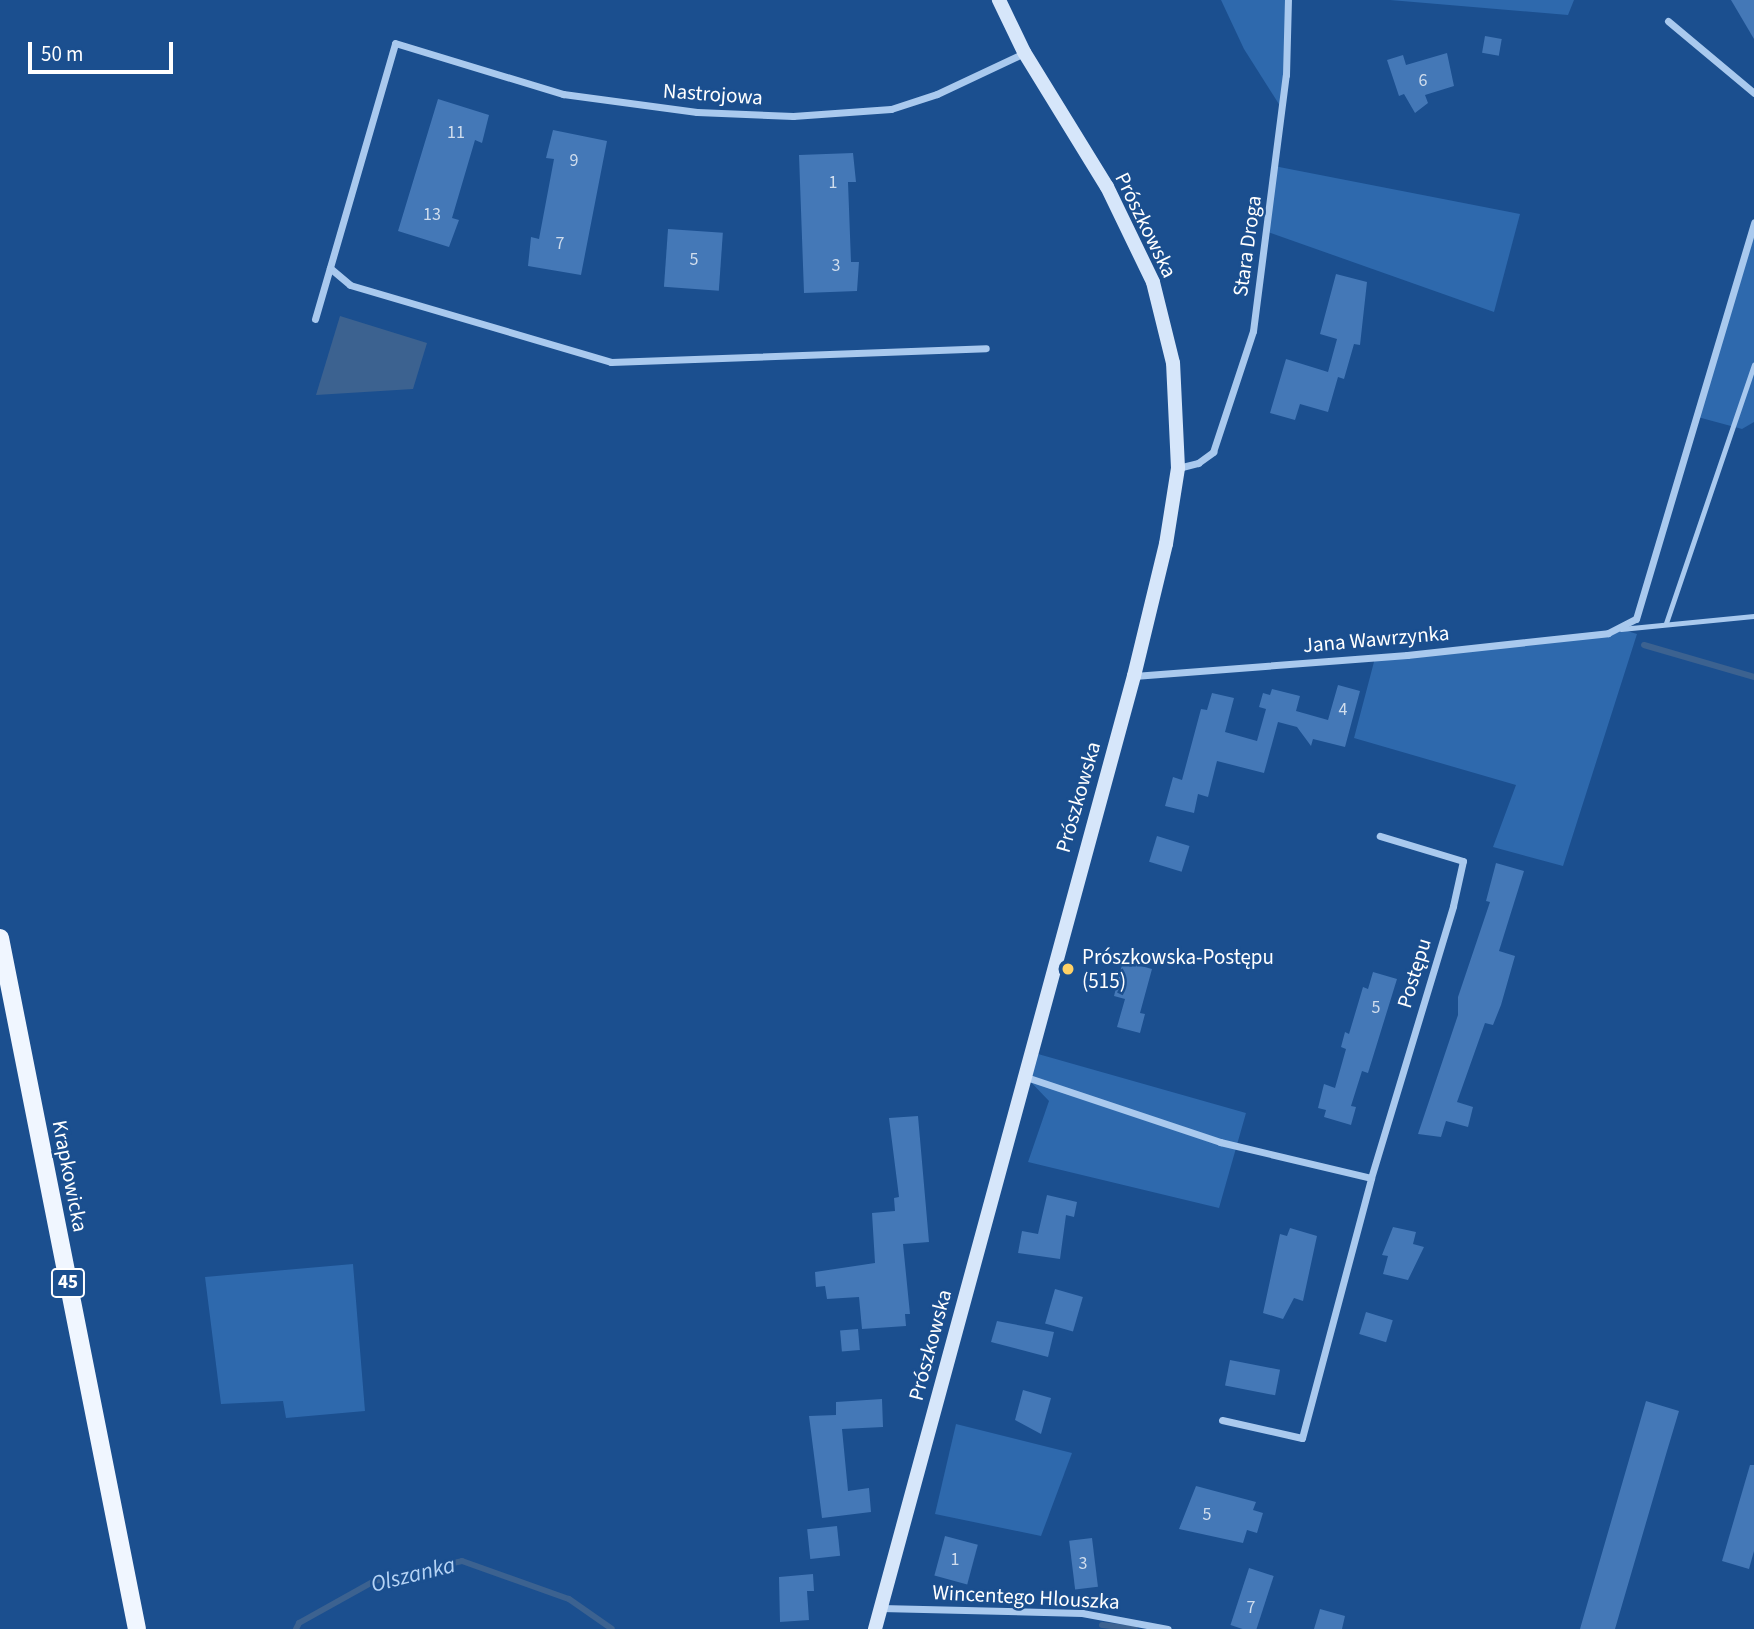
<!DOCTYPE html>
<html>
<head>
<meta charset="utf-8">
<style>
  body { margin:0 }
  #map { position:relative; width:1754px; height:1629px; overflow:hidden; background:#1b4f8f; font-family:"Source Sans 3",sans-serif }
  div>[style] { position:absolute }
  .green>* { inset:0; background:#2e69ad }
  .water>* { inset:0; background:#3c6290 }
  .stream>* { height:6px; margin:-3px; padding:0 3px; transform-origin:3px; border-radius:3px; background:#3c6290 }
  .building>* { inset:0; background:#4478b7; transform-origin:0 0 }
  .lane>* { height:5px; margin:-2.5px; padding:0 2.5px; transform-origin:2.5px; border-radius:2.5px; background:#a9c9ee }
  .street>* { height:7px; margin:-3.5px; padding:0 3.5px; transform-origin:3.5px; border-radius:3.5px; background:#a9c9ee }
  .secondary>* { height:14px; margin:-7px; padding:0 7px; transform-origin:7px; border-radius:7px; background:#d6e6fa }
  .primary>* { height:18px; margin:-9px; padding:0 9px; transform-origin:9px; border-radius:9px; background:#f0f6ff }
  .dots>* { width:19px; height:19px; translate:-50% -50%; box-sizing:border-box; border:4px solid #1b4f8f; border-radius:50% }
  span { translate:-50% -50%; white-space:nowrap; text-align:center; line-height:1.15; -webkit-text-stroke:5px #1b4f8f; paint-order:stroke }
  .number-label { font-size:18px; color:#d0dded }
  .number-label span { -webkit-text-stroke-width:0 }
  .shield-label span { padding:2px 5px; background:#1b4f8f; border:2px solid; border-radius:5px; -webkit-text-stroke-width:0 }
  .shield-label { font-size:19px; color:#fff; font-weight:700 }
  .street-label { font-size:21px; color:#fff }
  .poi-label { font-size:21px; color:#fff }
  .left { translate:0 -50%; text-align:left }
  .water-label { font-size:23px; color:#b5d3f5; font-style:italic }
  .scale { position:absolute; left:28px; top:42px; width:145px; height:32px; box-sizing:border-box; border:4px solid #fff; border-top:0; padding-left:9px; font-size:21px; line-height:24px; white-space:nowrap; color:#fff; -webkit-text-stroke:5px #1b4f8f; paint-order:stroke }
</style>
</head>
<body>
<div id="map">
  <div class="green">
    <i style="clip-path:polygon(1221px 0,1288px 0,1282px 109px,1244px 49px)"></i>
    <i style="clip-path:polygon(1390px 0,1574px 0,1568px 15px)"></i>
    <i style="clip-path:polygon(1274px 166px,1520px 214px,1494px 312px,1268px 232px)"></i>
    <i style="clip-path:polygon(1754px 222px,1754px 422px,1742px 429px,1694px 416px)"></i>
    <i style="clip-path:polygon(1621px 629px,1637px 634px,1563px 866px,1493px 847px,1516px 785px,1354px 738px,1375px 658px)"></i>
    <i style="clip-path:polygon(1031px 1052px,1246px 1113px,1219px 1208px,1028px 1162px,1049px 1101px,1025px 1076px)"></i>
    <i style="clip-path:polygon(353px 1264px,365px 1411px,286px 1418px,283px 1401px,221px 1404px,205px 1277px)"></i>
    <i style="clip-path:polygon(956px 1424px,1072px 1453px,1041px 1536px,935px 1514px)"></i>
  </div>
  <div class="water">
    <i style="clip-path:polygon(340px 316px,427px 343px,413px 389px,316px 395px)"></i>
  </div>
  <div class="stream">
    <i style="left:1644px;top:645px;width:115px;rotate:16.2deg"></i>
    <i style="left:1102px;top:1625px;width:33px;rotate:7deg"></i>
    <i style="left:296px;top:1629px;width:7px;rotate:-63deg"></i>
    <i style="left:299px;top:1623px;width:86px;rotate:-29.2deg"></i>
    <i style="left:374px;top:1581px;width:90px;rotate:-12.8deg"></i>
    <i style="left:462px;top:1561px;width:114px;rotate:19.6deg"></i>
    <i style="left:569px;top:1599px;width:52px;rotate:34.9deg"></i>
  </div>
  <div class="building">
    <i style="clip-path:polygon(1731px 0,1754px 0,1754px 39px)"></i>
    <i style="left:1485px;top:36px;width:17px;height:17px;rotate:10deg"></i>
    <i style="clip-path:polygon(1447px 53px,1454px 86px,1425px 95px,1428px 103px,1415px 113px,1404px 94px,1399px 96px,1387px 60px,1403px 55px,1406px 65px)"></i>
    <i style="clip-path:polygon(438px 99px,489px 115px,482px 143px,475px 140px,452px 218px,459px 220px,449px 247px,398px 231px)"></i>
    <i style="clip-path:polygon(553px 130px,607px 141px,581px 275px,528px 266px,531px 237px,539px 239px,554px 159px,546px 158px)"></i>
    <i style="clip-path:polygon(853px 153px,856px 182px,848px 182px,851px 262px,859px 262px,857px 291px,804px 293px,799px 155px)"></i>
    <i style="left:668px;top:229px;width:55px;height:58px;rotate:4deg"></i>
    <i style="clip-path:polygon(1336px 274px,1367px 282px,1360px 345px,1354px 344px,1344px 379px,1338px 377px,1328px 412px,1300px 404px,1295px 420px,1270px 413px,1286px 359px,1328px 372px,1337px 339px,1320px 334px)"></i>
    <i style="clip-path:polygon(1338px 685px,1360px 691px,1345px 747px,1313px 739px,1311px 746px,1297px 727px,1278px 722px,1264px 773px,1217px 761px,1208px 797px,1198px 794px,1194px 813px,1165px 806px,1173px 777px,1182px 780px,1201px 709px,1207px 710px,1212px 693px,1234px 698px,1225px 732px,1257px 741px,1266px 709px,1259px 707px,1263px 693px,1270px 695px,1272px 689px,1300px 696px,1296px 711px,1328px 720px)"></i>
    <i style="left:1157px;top:836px;width:34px;height:27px;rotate:17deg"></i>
    <i style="clip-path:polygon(1496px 863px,1524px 871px,1499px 951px,1515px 956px,1501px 1005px,1493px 1025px,1485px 1023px,1457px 1102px,1473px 1107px,1468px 1127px,1446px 1121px,1441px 1137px,1418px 1134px,1458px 1015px,1458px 997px,1490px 902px,1486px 901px)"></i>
    <i style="clip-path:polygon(1123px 961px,1152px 969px,1140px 1013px,1145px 1014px,1140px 1033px,1117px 1027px,1125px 999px,1114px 996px)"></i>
    <i style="clip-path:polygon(1373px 972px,1397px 979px,1368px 1073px,1362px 1071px,1351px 1106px,1356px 1107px,1351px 1125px,1324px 1117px,1326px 1110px,1318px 1108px,1324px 1084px,1335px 1088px,1346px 1049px,1341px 1047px,1345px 1032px,1349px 1034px,1363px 987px,1368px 989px)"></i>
    <i style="clip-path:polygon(918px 1116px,929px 1242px,903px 1244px,910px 1314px,905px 1314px,906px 1326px,862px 1329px,859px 1297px,827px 1299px,825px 1286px,816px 1287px,815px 1272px,875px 1263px,872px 1213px,895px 1211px,894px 1198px,899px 1197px,889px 1118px)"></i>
    <i style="clip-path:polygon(1047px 1195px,1077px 1202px,1074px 1217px,1066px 1215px,1060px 1259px,1018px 1253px,1022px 1231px,1038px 1234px)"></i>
    <i style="clip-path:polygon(1393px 1227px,1416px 1232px,1413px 1244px,1424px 1247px,1408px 1280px,1383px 1274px,1388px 1256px,1382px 1255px)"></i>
    <i style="clip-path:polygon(1290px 1228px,1317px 1236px,1303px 1301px,1294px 1298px,1283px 1319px,1263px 1313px,1280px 1234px,1287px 1236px)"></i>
    <i style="left:1055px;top:1289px;width:29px;height:36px;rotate:16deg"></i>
    <i style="left:1366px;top:1312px;width:28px;height:23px;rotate:17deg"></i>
    <i style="clip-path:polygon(997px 1321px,1054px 1332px,1048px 1357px,991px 1342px)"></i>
    <i style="left:858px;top:1329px;width:21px;height:18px;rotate:85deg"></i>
    <i style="left:1230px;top:1360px;width:51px;height:26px;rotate:11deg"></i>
    <i style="clip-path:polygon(1023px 1390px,1051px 1398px,1041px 1434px,1015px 1420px)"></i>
    <i style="clip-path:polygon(882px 1399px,883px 1427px,842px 1429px,848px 1491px,869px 1488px,871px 1512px,822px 1518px,809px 1416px,836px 1415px,836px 1402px)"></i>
    <i style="clip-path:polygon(1646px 1401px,1679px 1411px,1667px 1451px,1615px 1629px,1580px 1629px)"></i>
    <i style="clip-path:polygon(1750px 1465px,1754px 1465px,1754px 1551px,1749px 1569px,1722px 1561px)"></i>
    <i style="clip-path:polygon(1196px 1486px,1256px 1502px,1253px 1510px,1263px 1513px,1257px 1533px,1247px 1530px,1243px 1543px,1179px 1529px)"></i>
    <i style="left:837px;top:1526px;width:30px;height:30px;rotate:84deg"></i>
    <i style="left:945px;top:1536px;width:34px;height:41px;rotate:15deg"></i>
    <i style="left:1092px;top:1538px;width:49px;height:23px;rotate:83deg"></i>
    <i style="left:1249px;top:1568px;width:26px;height:60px;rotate:18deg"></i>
    <i style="clip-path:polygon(813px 1574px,814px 1591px,807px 1591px,809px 1620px,780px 1622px,779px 1577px)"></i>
    <i style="clip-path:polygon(1320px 1609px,1345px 1616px,1342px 1629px,1314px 1629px)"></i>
  </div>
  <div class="lane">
    <i style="left:1666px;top:623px;width:273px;rotate:-71.2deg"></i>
    <i style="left:1621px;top:629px;width:134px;rotate:-5.6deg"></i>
  </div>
  <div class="street">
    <i style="left:1668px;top:21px;width:112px;rotate:39.9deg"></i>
    <i style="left:330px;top:268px;width:26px;rotate:40deg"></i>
    <i style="left:350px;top:285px;width:272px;rotate:16.4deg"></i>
    <i style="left:611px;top:362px;width:375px;rotate:-2.1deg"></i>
    <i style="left:315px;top:319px;width:287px;rotate:-73.8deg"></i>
    <i style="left:395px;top:43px;width:176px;rotate:16.9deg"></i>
    <i style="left:563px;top:94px;width:135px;rotate:7.7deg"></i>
    <i style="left:697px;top:112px;width:96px;rotate:2.4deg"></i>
    <i style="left:793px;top:116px;width:98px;rotate:-4.1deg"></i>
    <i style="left:891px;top:109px;width:48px;rotate:-18.1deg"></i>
    <i style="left:937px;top:94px;width:96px;rotate:-25.2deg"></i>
    <i style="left:1178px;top:468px;width:21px;rotate:-14deg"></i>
    <i style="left:1198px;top:463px;width:19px;rotate:-36deg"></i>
    <i style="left:1213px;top:452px;width:127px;rotate:-71.7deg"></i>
    <i style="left:1253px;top:331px;width:258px;rotate:-82.7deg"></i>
    <i style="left:1286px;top:75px;width:75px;rotate:-88.5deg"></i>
    <i style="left:1134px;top:676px;width:274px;rotate:-4.4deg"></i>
    <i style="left:1407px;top:655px;width:202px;rotate:-6.2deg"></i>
    <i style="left:1608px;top:633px;width:31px;rotate:-27deg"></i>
    <i style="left:1636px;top:619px;width:414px;rotate:-73.4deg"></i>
    <i style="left:1026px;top:1077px;width:205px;rotate:18.5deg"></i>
    <i style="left:1220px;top:1142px;width:155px;rotate:13.4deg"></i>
    <i style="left:1222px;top:1420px;width:82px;rotate:12.7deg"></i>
    <i style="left:1302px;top:1438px;width:269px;rotate:-75.1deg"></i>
    <i style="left:1371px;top:1178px;width:284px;rotate:-73.2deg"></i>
    <i style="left:1453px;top:906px;width:46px;rotate:-77.5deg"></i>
    <i style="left:1463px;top:861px;width:87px;rotate:-163.2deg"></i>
    <i style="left:881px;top:1608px;width:201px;rotate:1.4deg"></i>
    <i style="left:1082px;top:1613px;width:87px;rotate:10.5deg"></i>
  </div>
  <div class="secondary">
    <i style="left:875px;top:1629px;width:988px;rotate:-74.8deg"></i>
    <i style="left:1134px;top:676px;width:136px;rotate:-76.4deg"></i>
    <i style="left:1166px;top:544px;width:77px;rotate:-81deg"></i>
    <i style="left:1178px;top:468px;width:105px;rotate:-92.7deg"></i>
    <i style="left:1173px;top:363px;width:83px;rotate:-103.9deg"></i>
    <i style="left:1153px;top:282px;width:106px;rotate:-115.8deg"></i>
    <i style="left:1107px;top:187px;width:158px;rotate:-121.6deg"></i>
    <i style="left:1024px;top:52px;width:58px;rotate:-115.7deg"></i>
  </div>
  <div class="primary">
    <i style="left:0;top:938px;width:704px;rotate:78.79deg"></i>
  </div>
  <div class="dots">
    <i style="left:1068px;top:969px;background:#ffd166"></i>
  </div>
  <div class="number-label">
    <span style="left:1423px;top:81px">6</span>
    <span style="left:456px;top:133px">11</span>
    <span style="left:574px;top:161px">9</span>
    <span style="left:833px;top:183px">1</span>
    <span style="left:432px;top:215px">13</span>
    <span style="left:560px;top:244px">7</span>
    <span style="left:694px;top:260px">5</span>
    <span style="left:836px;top:266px">3</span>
    <span style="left:1343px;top:710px">4</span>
    <span style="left:1376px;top:1008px">5</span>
    <span style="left:1207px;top:1515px">5</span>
    <span style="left:955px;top:1560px">1</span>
    <span style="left:1083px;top:1564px">3</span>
    <span style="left:1251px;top:1608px">7</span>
  </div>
  <div class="shield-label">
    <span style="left:68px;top:1283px">45</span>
  </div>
  <div class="street-label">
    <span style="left:713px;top:94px;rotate:4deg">Nastrojowa</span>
    <span style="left:1146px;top:225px;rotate:64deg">Prószkowska</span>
    <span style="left:1247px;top:246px;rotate:-82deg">Stara Droga</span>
    <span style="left:1376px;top:639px;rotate:-5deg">Jana Wawrzynka</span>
    <span style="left:1078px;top:797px;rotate:-74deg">Prószkowska</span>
    <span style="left:1414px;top:973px;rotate:-73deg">Postępu</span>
    <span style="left:70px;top:1176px;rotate:79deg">Krapkowicka</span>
    <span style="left:930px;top:1345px;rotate:-75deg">Prószkowska</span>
    <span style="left:1026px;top:1597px;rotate:3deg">Wincentego Hlouszka</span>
  </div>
  <div class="poi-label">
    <span class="left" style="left:1082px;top:969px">Prószkowska-Postępu<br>(515)</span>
  </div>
  <div class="water-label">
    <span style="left:413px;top:1575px;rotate:-14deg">Olszanka</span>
  </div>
  <div class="scale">50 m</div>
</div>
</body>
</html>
